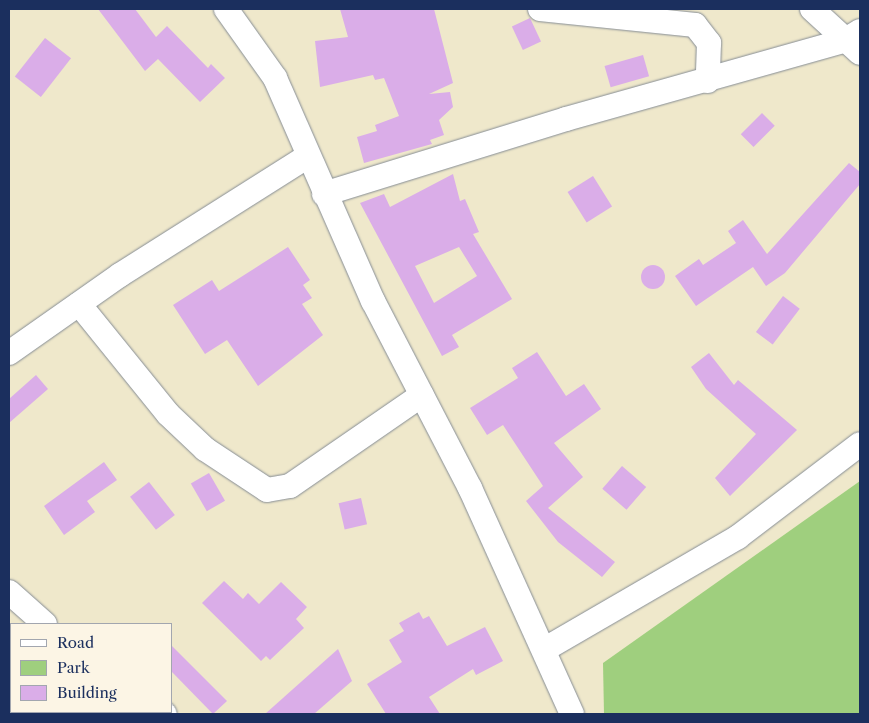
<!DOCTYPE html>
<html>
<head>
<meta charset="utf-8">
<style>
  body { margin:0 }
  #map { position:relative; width:869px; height:723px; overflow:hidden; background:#efe8cb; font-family:"Libre Caslon Text",serif }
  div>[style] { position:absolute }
  .green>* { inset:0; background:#9fcf7e }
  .building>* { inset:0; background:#daade8; transform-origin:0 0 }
  .round { border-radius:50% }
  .roads { filter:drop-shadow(0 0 1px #858c94) drop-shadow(0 0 1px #858c94) }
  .minor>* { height:24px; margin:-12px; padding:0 12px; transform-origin:12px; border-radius:12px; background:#fff }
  span { translate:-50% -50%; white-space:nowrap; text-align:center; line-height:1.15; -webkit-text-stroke:4px #fcf5e5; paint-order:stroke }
  .frame { position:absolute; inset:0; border:10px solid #1b2f5e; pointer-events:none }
  .legend { position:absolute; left:10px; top:623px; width:162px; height:90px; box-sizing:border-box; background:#fcf5e5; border:1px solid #a2a6af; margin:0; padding:6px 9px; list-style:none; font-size:15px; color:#1b2f5e }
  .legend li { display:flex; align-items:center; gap:10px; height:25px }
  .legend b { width:25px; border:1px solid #a2a6af }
</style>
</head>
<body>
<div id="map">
  <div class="green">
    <i style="clip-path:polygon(860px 481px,860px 714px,604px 714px,603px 663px)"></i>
  </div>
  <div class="building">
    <i style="clip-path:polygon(98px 9px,135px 9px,156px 37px,167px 26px,208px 68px,211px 64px,225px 78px,200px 102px,158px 59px,145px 71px)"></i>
    <i style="clip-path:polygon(340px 9px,434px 9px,453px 83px,429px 94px,450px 92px,453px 107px,439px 120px,444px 135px,430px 140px,432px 144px,364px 163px,357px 137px,377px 131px,375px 125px,399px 116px,384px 78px,375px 80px,373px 75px,320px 87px,315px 41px,348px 37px)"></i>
    <i style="left:530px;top:18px;width:26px;height:20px;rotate:65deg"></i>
    <i style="left:45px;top:38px;width:33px;height:49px;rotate:38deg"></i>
    <i style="left:643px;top:55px;width:22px;height:40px;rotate:74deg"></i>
    <i style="left:762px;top:113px;width:18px;height:30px;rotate:45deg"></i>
    <i style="clip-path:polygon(849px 163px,860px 172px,860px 184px,785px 273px,766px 286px,753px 267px,696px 306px,675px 276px,699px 259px,703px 265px,736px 243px,728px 231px,743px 220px,767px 254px)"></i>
    <i style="clip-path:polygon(evenodd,453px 174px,460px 201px,465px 199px,479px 232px,473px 234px,512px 299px,452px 335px,459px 347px,442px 356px,360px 203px,384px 194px,390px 207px,453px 174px,459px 247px,477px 276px,434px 303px,415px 266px,459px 247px)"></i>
    <i style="left:593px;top:176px;width:36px;height:30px;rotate:58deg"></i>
    <i style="clip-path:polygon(288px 247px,310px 280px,303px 285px,312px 298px,302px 304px,323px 335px,258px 386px,227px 340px,205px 354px,173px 305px,212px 280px,219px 291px)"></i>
    <i class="round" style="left:641px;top:265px;width:24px;height:24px"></i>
    <i style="left:783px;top:296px;width:21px;height:45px;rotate:37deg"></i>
    <i style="clip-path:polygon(537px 352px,566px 396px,584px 384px,601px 409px,554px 443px,583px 477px,548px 508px,615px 562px,602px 577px,558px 542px,526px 501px,543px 486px,503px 425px,487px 435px,470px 408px,518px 378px,512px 368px)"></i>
    <i style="clip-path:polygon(709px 353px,734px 385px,738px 380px,797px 430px,730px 496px,715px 478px,756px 434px,706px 389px,691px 367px)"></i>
    <i style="clip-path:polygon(36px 375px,48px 389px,9px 423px,9px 399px)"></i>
    <i style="clip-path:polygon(104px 462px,117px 480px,87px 501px,95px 512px,64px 535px,44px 506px)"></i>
    <i style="left:622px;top:466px;width:32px;height:30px;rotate:41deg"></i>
    <i style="left:209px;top:473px;width:32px;height:21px;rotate:60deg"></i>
    <i style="left:149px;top:482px;width:42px;height:24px;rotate:52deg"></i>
    <i style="left:361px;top:498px;width:27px;height:23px;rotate:77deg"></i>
    <i style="clip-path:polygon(224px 581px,243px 599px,248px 593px,259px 604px,281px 582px,307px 607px,296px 619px,304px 628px,270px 660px,266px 656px,261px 661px,202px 603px)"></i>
    <i style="clip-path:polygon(419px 612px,423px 619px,429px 616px,447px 646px,485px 627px,503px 661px,476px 675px,473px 669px,429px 697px,440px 714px,386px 714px,367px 684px,402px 662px,389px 640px,404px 631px,399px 623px)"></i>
    <i style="clip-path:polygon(171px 645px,227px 701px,213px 714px,171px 671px)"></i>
    <i style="clip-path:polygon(338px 649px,352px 681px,314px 714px,265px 714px)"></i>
  </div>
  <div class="roads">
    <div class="minor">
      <i style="left:226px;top:9px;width:85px;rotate:54.6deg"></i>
      <i style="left:275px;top:78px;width:244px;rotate:66.3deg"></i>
      <i style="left:373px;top:301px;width:211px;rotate:62.6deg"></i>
      <i style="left:470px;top:488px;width:248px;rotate:65.7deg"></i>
      <i style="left:540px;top:9px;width:156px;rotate:5.9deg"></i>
      <i style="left:695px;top:25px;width:23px;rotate:52deg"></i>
      <i style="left:709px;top:43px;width:38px;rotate:92deg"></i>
      <i style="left:812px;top:9px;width:65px;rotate:42.5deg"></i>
      <i style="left:324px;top:194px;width:253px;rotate:-17.2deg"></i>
      <i style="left:566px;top:119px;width:289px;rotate:-15.7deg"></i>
      <i style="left:844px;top:41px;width:19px;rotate:-32deg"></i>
      <i style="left:79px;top:304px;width:141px;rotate:51deg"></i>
      <i style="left:168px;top:414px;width:51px;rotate:43.4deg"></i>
      <i style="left:205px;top:449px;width:74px;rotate:33.5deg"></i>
      <i style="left:267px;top:490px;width:23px;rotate:-10deg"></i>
      <i style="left:290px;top:486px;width:160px;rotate:-34.6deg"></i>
      <i style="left:9px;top:353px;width:136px;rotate:-35.1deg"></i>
      <i style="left:120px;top:275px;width:222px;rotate:-32.3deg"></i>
      <i style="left:9px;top:592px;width:48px;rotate:41.6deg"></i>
      <i style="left:545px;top:649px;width:223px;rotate:-30.1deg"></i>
      <i style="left:738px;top:537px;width:153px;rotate:-37.3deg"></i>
      <i style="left:9px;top:695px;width:2px;rotate:-27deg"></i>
      <i style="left:161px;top:712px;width:4px;rotate:27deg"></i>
    </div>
  </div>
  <div class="frame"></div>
  <ul class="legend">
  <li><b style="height:6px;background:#fff"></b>Road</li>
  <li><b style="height:14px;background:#9fcf7e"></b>Park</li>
  <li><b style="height:14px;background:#daade8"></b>Building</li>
  </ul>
</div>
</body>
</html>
